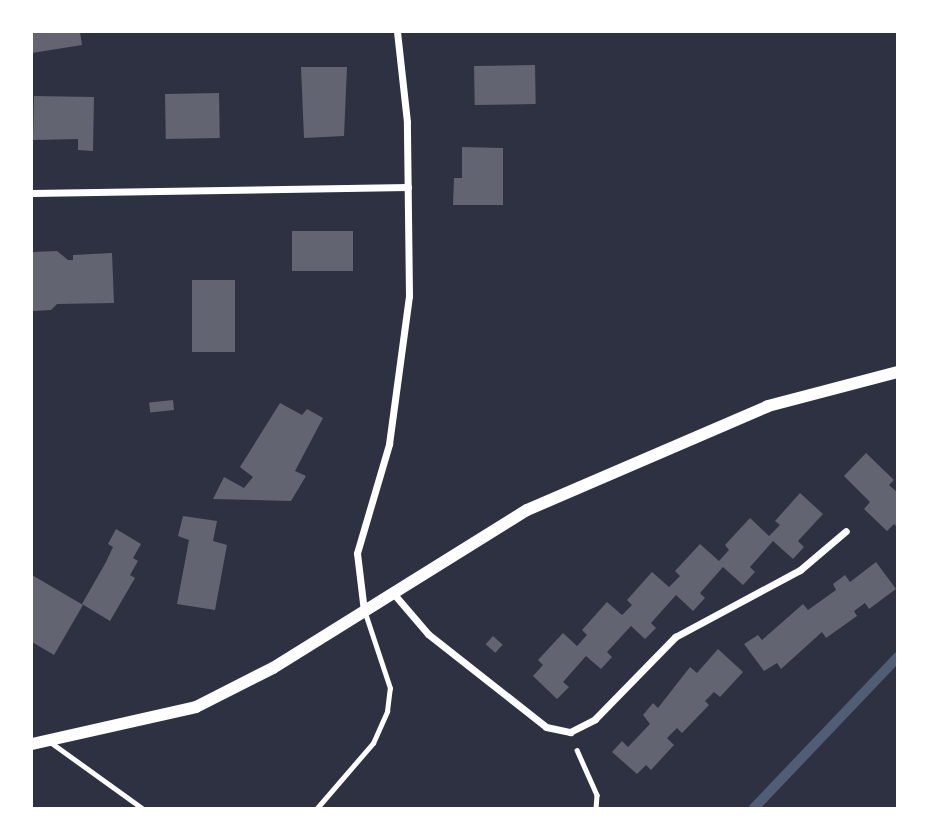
<!DOCTYPE html>
<html>
<head>
<meta charset="utf-8">
<style>
  body { margin:0 }
  #map { position:relative; width:929px; height:840px; overflow:hidden; background:#2d3142; font-family:"Crimson Pro",serif }
  div>[style] { position:absolute }
  .stream>* { height:10px; margin:-5px; padding:0 5px; transform-origin:5px; border-radius:5px; background:#4f5d75 }
  .building>* { inset:0; background:#626471; transform-origin:0 0 }
  .path>* { height:4.5px; margin:-2.25px; padding:0 2.25px; transform-origin:2.25px; border-radius:2.25px; background:#fff }
  .service>* { height:5px; margin:-2.5px; padding:0 2.5px; transform-origin:2.5px; border-radius:2.5px; background:#fff }
  .minor>* { height:7px; margin:-3.5px; padding:0 3.5px; transform-origin:3.5px; border-radius:3.5px; background:#fff }
  .tertiary>* { height:12px; margin:-6px; padding:0 6px; transform-origin:6px; border-radius:6px; background:#fff }
  span { translate:-50% -50%; white-space:nowrap; text-align:center; line-height:1.15; -webkit-text-stroke:5px #fff; paint-order:stroke }
  .frame { position:absolute; inset:0; border:33px solid #fff; pointer-events:none }
</style>
</head>
<body>
<div id="map">
  <div class="stream">
    <i style="left:754px;top:808px;width:209px;rotate:-46.4deg"></i>
  </div>
  <div class="building">
    <i style="clip-path:polygon(32px 32px,80px 32px,82px 45px,32px 53px)"></i>
    <i style="left:535px;top:65px;width:39px;height:61px;rotate:89deg"></i>
    <i style="clip-path:polygon(301px 67px,347px 67px,344px 136px,304px 138px)"></i>
    <i style="left:219px;top:93px;width:45px;height:54px;rotate:89deg"></i>
    <i style="clip-path:polygon(34px 96px,94px 97px,93px 151px,78px 150px,78px 139px,33px 140px)"></i>
    <i style="clip-path:polygon(462px 147px,503px 148px,503px 205px,453px 205px,454px 178px,462px 178px)"></i>
    <i style="left:292px;top:231px;width:61px;height:40px"></i>
    <i style="clip-path:polygon(57px 251px,68px 260px,73px 260px,73px 255px,112px 253px,114px 303px,57px 304px,51px 310px,33px 311px,32px 252px)"></i>
    <i style="left:192px;top:280px;width:43px;height:72px"></i>
    <i style="left:173px;top:400px;width:10px;height:24px;rotate:84deg"></i>
    <i style="clip-path:polygon(280px 403px,302px 415px,307px 409px,323px 418px,295px 471px,306px 476px,291px 501px,213px 499px,224px 477px,244px 488px,253px 477px,240px 467px)"></i>
    <i style="clip-path:polygon(866px 453px,894px 480px,889px 485px,898px 493px,898px 528px,894px 524px,887px 531px,864px 509px,870px 502px,844px 476px)"></i>
    <i style="clip-path:polygon(800px 493px,823px 514px,798px 541px,804px 547px,793px 559px,773px 541px,750px 567px,755px 572px,743px 585px,723px 567px,700px 593px,705px 598px,693px 611px,676px 595px,651px 623px,656px 628px,645px 639px,631px 626px,607px 652px,612px 657px,601px 669px,586px 656px,563px 682px,569px 687px,557px 699px,533px 676px,543px 665px,538px 660px,563px 633px,577px 646px,587px 635px,582px 630px,607px 602px,622px 615px,632px 605px,627px 600px,652px 572px,669px 587px,680px 576px,675px 571px,700px 544px,719px 561px,729px 550px,725px 545px,750px 518px,769px 536px,780px 525px,775px 521px)"></i>
    <i style="clip-path:polygon(183px 516px,217px 521px,213px 541px,227px 545px,215px 610px,177px 604px,189px 540px,178px 536px)"></i>
    <i style="clip-path:polygon(116px 529px,141px 544px,133px 558px,138px 561px,130px 575px,135px 578px,110px 621px,82px 604px,106px 562px,113px 547px,108px 544px)"></i>
    <i style="clip-path:polygon(876px 562px,896px 589px,869px 609px,865px 603px,854px 611px,857px 616px,826px 638px,822px 632px,781px 669px,777px 663px,764px 671px,744px 644px,758px 635px,762px 640px,803px 604px,808px 610px,836px 590px,833px 584px,845px 575px,850px 582px)"></i>
    <i style="clip-path:polygon(32px 575px,83px 605px,54px 655px,32px 642px)"></i>
    <i style="left:493px;top:636px;width:13px;height:11px;rotate:42deg"></i>
    <i style="clip-path:polygon(718px 649px,743px 672px,720px 697px,714px 692px,705px 701px,709px 705px,682px 733px,677px 728px,667px 738px,674px 745px,651px 770px,646px 765px,637px 774px,612px 752px,622px 741px,628px 747px,650px 724px,643px 715px,653px 703px,658px 708px,690px 667px,697px 673px)"></i>
  </div>
  <div class="path">
    <i style="left:577px;top:750px;width:49px;rotate:66deg"></i>
    <i style="left:597px;top:795px;width:13px;rotate:94deg"></i>
  </div>
  <div class="service">
    <i style="left:50px;top:742px;width:113px;rotate:35.7deg"></i>
    <i style="left:317px;top:808px;width:86px;rotate:-49.3deg"></i>
    <i style="left:373px;top:743px;width:35px;rotate:-66deg"></i>
    <i style="left:387px;top:711px;width:23px;rotate:-83deg"></i>
    <i style="left:390px;top:688px;width:79px;rotate:-108.4deg"></i>
  </div>
  <div class="minor">
    <i style="left:32px;top:193px;width:376px;rotate:-0.9deg"></i>
    <i style="left:393px;top:593px;width:54px;rotate:49.5deg"></i>
    <i style="left:428px;top:634px;width:150px;rotate:38.2deg"></i>
    <i style="left:546px;top:727px;width:25px;rotate:12deg"></i>
    <i style="left:570px;top:732px;width:28px;rotate:-27deg"></i>
    <i style="left:595px;top:719px;width:115px;rotate:-45.7deg"></i>
    <i style="left:675px;top:637px;width:142px;rotate:-28.2deg"></i>
    <i style="left:800px;top:570px;width:60px;rotate:-40.3deg"></i>
    <i style="left:364px;top:611px;width:58px;rotate:-96.9deg"></i>
    <i style="left:357px;top:553px;width:114px;rotate:-73.6deg"></i>
    <i style="left:389px;top:444px;width:149px;rotate:-82.3deg"></i>
    <i style="left:409px;top:296px;width:174px;rotate:-90.7deg"></i>
    <i style="left:407px;top:122px;width:91px;rotate:-96.3deg"></i>
  </div>
  <div class="tertiary">
    <i style="left:32px;top:744px;width:168px;rotate:-12.7deg"></i>
    <i style="left:196px;top:707px;width:86px;rotate:-26.9deg"></i>
    <i style="left:273px;top:668px;width:299px;rotate:-31.9deg"></i>
    <i style="left:527px;top:510px;width:262px;rotate:-23.3deg"></i>
    <i style="left:768px;top:406px;width:134px;rotate:-14.7deg"></i>
  </div>
  <div class="frame"></div>
</div>
</body>
</html>
